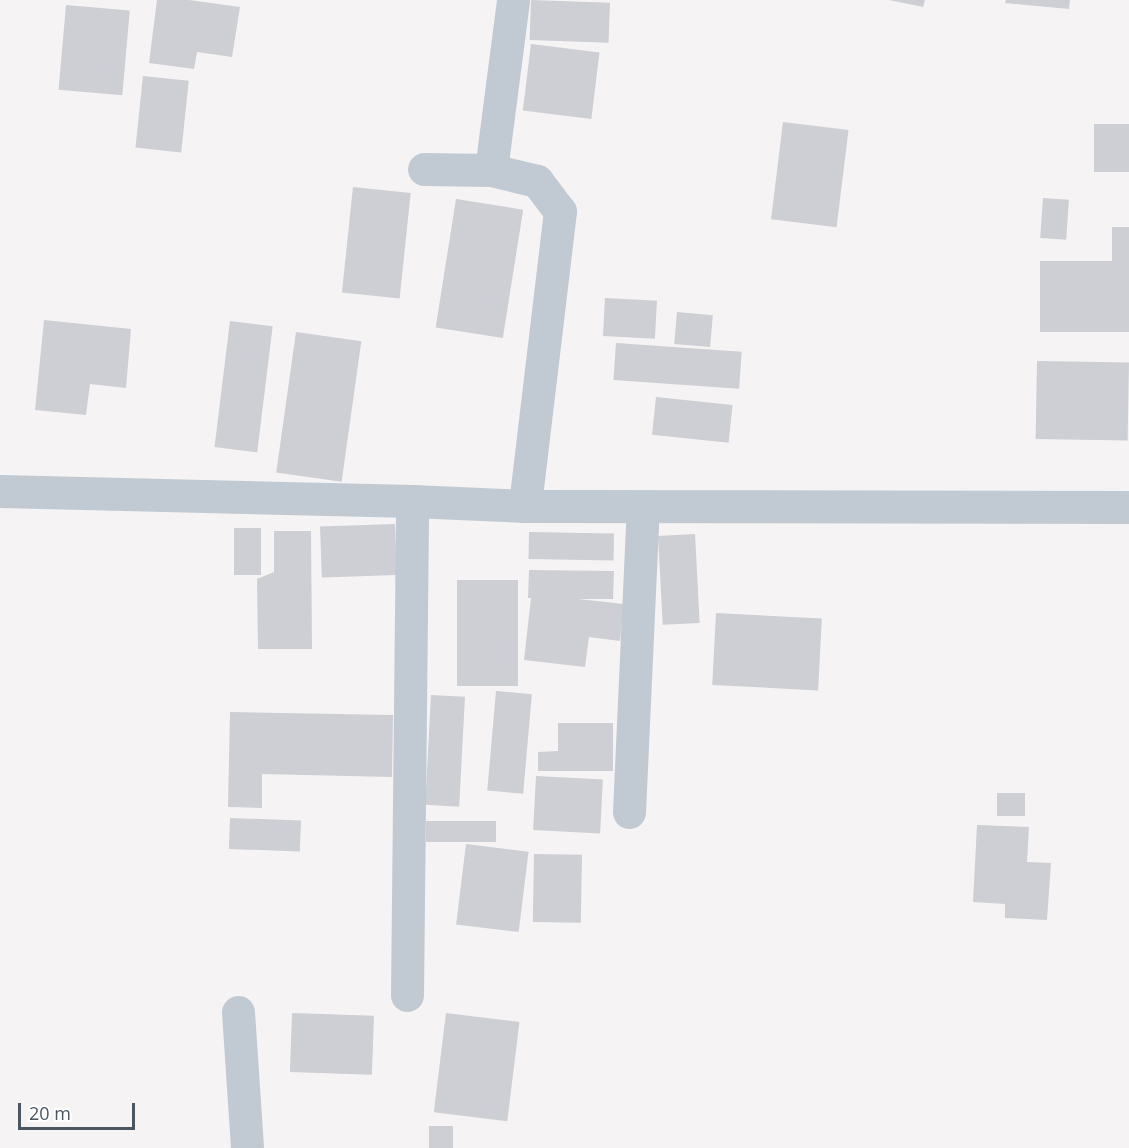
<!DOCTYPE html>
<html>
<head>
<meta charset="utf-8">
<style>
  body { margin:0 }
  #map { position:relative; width:1129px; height:1148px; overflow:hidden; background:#f5f3f3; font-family:"Open Sans",sans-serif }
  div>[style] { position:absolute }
  .building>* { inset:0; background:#cdcfd5; transform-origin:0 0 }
  .minor>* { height:33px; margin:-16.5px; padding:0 16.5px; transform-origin:16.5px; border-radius:16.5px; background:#c1cad2 }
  span { translate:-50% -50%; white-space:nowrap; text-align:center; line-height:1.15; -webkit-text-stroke:4.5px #fff; paint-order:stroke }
  .scale { position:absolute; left:18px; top:1103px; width:117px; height:27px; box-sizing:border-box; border:3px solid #4a5661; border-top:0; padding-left:8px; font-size:18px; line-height:21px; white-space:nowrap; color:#4a5661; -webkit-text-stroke:4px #fff; paint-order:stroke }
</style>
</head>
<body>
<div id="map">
  <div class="building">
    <i style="clip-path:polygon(157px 0,189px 0,240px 7px,232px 57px,197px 52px,194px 69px,149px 63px)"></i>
    <i style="left:531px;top:0;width:79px;height:40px;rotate:2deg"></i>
    <i style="clip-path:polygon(889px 0,925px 0,923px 7px)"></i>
    <i style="clip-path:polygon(1006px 0,1070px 0,1069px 9px,1005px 3px)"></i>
    <i style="left:66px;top:5px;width:64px;height:85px;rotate:5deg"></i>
    <i style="left:531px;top:44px;width:69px;height:67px;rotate:7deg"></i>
    <i style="left:143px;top:76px;width:46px;height:72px;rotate:6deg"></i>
    <i style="left:783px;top:122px;width:66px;height:98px;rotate:7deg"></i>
    <i style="left:1094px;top:124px;width:35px;height:48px"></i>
    <i style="left:353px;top:187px;width:58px;height:106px;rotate:6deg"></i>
    <i style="left:1043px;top:198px;width:26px;height:40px;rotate:4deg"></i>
    <i style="left:456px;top:199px;width:68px;height:130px;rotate:9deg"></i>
    <i style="clip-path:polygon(1112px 227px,1129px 227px,1129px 332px,1040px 332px,1040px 261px,1112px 261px)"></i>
    <i style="left:605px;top:298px;width:52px;height:38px;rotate:3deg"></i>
    <i style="left:677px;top:312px;width:36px;height:32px;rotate:5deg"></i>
    <i style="clip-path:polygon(44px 320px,131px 329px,126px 388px,90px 384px,86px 415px,35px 410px)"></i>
    <i style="left:230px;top:321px;width:43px;height:127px;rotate:7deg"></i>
    <i style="left:296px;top:332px;width:66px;height:142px;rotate:8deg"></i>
    <i style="left:616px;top:343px;width:126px;height:37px;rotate:4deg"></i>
    <i style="left:1037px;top:361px;width:92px;height:78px;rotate:1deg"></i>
    <i style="left:656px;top:397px;width:77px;height:38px;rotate:6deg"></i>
    <i style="left:395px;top:524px;width:51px;height:75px;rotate:88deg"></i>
    <i style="left:234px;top:528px;width:27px;height:47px"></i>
    <i style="clip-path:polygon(274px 531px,311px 531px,312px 649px,258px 649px,257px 579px,274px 572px)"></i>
    <i style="left:529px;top:532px;width:85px;height:27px;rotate:1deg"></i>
    <i style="left:695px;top:534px;width:89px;height:37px;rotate:87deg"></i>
    <i style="clip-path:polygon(529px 570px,614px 571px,613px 599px,578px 599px,624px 604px,620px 641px,589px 637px,585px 667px,524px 660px,531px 598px,528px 598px)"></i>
    <i style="left:518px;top:580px;width:106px;height:61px;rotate:90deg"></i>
    <i style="left:716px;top:613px;width:106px;height:72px;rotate:3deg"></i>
    <i style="left:496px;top:691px;width:36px;height:100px;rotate:5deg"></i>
    <i style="left:431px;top:695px;width:34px;height:110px;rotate:3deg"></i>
    <i style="clip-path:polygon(230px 712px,393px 715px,392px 777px,262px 774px,262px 808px,228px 807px)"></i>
    <i style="clip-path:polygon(558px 723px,613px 723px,613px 771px,538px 771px,538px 752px,558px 751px)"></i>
    <i style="left:536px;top:776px;width:67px;height:54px;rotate:3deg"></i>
    <i style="left:997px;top:793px;width:28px;height:23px"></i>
    <i style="left:230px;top:818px;width:71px;height:31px;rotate:2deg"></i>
    <i style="left:426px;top:821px;width:70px;height:21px"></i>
    <i style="clip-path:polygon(977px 825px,1029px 827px,1027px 862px,1051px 863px,1047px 920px,1005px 918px,1005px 904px,973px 902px)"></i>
    <i style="left:466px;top:844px;width:63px;height:81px;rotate:7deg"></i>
    <i style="left:534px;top:854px;width:48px;height:68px;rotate:1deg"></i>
    <i style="left:292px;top:1013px;width:82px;height:59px;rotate:2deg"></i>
    <i style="left:446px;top:1013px;width:74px;height:100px;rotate:7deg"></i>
    <i style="left:429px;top:1126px;width:24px;height:22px"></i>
  </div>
  <div class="minor">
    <i style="left:424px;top:169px;width:67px;rotate:0.9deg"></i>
    <i style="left:491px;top:170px;width:47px;rotate:13.4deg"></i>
    <i style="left:537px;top:181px;width:38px;rotate:53deg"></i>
    <i style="left:560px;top:211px;width:297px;rotate:96.8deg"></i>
    <i style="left:491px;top:170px;width:171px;rotate:-82.6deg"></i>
    <i style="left:0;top:491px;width:412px;rotate:1.4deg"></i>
    <i style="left:412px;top:501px;width:113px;rotate:2.5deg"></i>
    <i style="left:525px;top:506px;width:604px;rotate:0.09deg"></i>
    <i style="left:629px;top:812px;width:305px;rotate:-87.4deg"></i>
    <i style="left:407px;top:995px;width:494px;rotate:-89.4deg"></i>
    <i style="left:238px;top:1012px;width:136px;rotate:86.2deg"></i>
  </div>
  <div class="scale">20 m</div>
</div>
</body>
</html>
